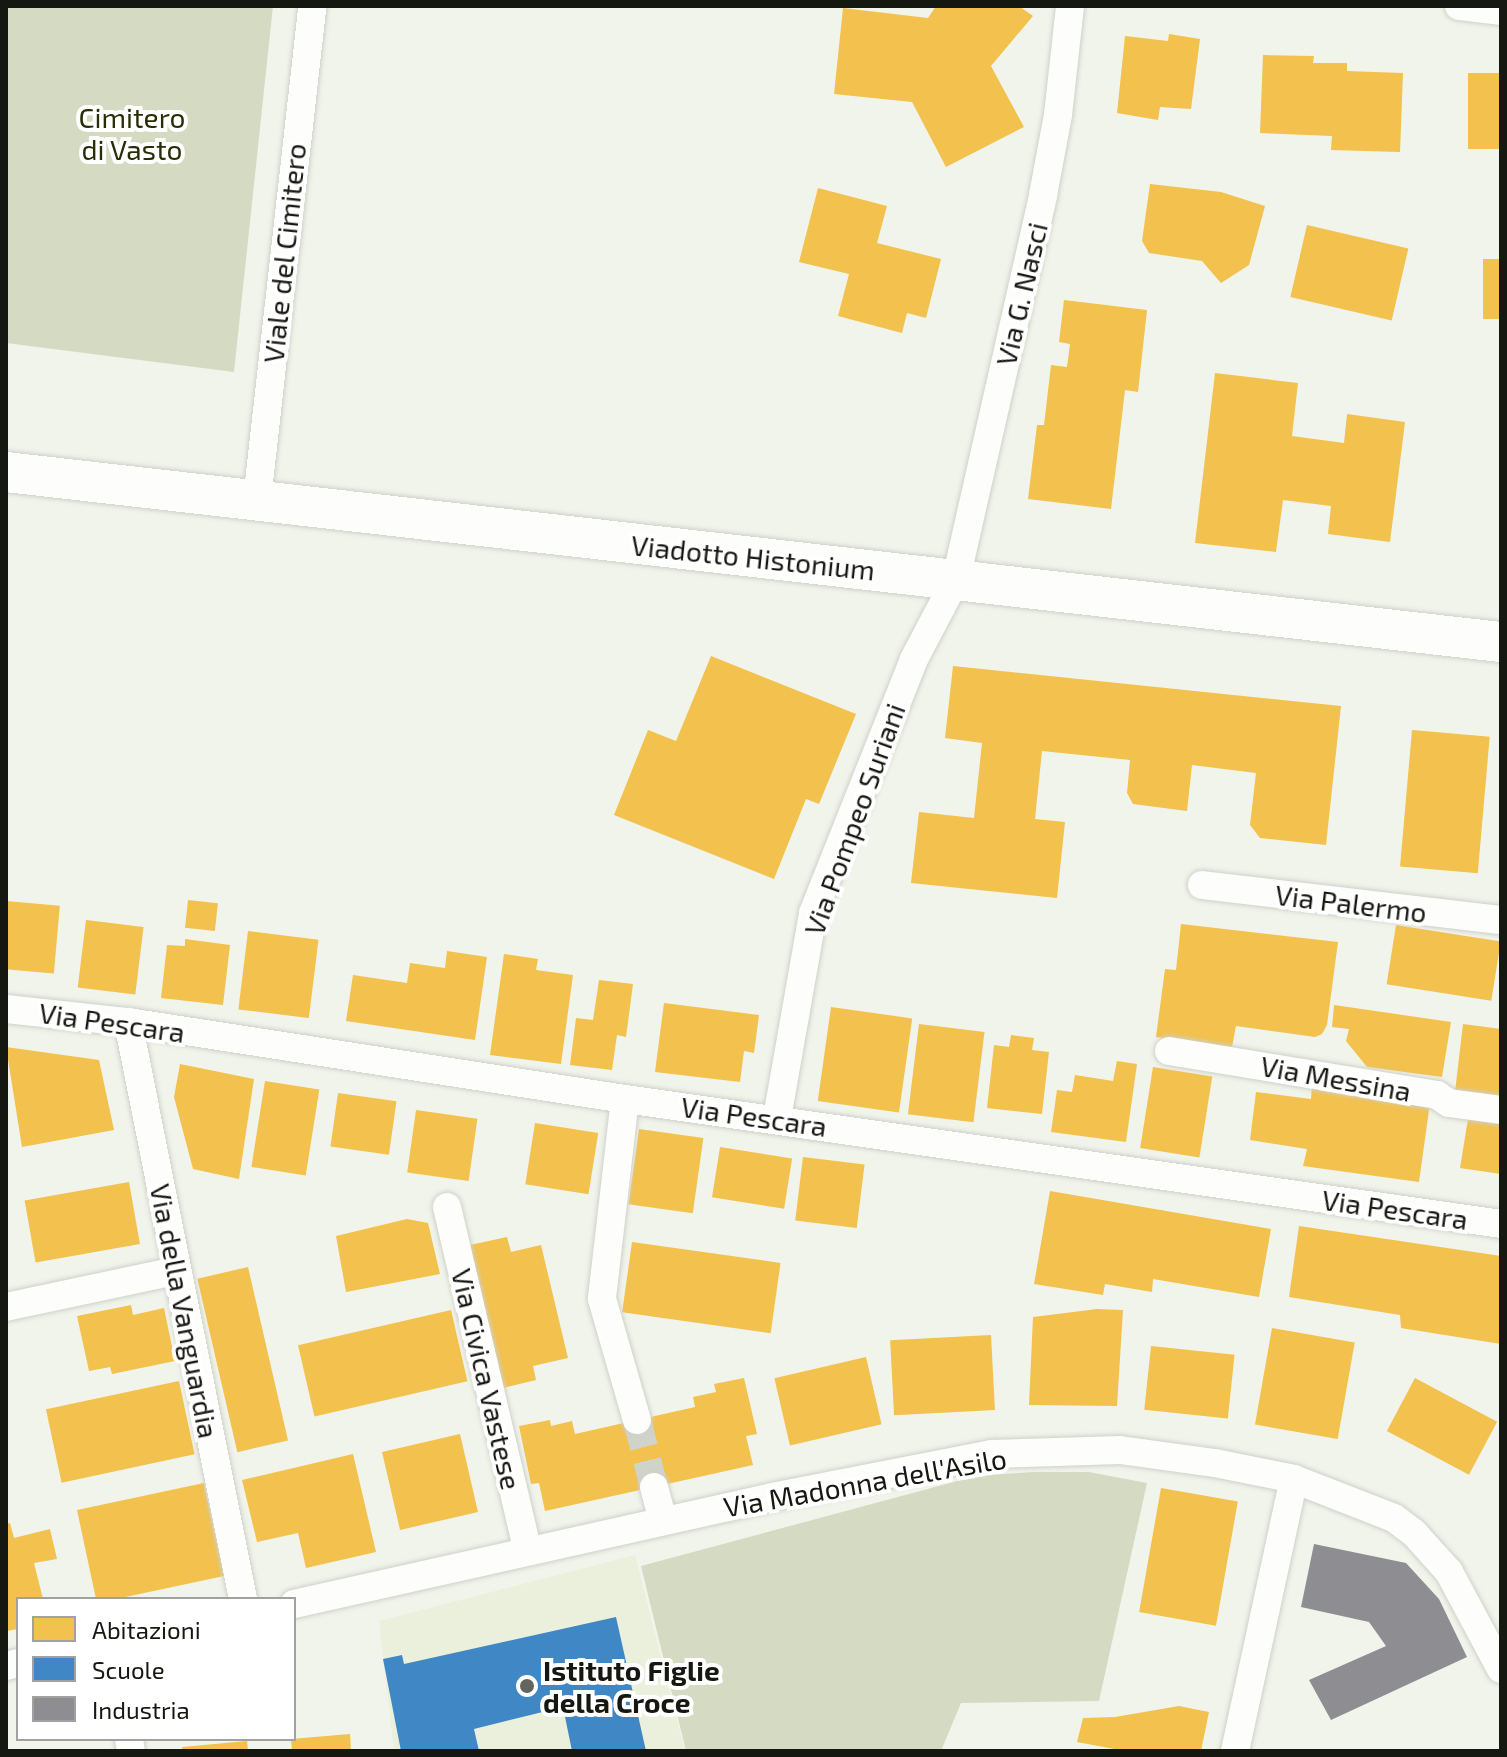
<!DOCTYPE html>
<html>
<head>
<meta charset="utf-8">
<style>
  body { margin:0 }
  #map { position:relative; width:1507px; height:1757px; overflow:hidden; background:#f1f4ea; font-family:"Exo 2",sans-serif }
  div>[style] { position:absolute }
  .built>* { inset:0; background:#ebf0dd }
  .green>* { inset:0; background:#d5dbc2 }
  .homes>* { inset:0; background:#f2c14e; transform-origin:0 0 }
  .schools>* { inset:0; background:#3f88c5 }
  .industry>* { inset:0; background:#8d8d92 }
  .minor-tunnel>* { height:28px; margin-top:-14px; transform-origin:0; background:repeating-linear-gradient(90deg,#d0d3c9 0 28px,transparent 0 42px) }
  .roads { filter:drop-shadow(0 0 2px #ced1c9) drop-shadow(0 0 2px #ced1c9) }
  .minor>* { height:28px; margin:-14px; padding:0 14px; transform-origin:14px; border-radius:14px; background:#fdfdfc }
  .secondary>* { height:40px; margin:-20px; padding:0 20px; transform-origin:20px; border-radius:20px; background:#fdfdfc }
  .dots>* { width:22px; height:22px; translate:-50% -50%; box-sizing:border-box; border:4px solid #fff; border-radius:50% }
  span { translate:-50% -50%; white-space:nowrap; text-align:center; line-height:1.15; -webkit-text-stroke:8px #fff; paint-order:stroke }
  .park-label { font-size:28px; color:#272e05 }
  .street-label { font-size:28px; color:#151711 }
  .poi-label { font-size:28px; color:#151711; font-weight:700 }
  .left { translate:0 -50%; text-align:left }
  .frame { position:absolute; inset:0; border:8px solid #151711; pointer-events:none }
  .legend { position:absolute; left:16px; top:1597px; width:280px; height:144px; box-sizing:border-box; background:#fff; border:2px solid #a1a2a0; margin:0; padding:10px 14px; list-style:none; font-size:24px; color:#151711 }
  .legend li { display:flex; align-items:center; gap:16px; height:40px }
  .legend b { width:40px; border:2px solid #a1a2a0 }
</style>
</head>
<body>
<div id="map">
  <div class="built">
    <i style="clip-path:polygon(635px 1555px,685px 1751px,394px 1751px,379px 1621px)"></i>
  </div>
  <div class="green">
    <i style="clip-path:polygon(6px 6px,273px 6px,234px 372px,6px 343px)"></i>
    <i style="clip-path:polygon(1033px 1472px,1089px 1472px,1147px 1483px,1099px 1701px,961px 1703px,941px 1751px,686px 1751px,641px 1566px,976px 1476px)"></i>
  </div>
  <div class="homes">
    <i style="clip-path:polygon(936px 6px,1019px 6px,1033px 16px,991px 66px,1024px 127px,946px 167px,912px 102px,834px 94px,843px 8px,928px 18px)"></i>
    <i style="clip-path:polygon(1169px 34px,1200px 39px,1191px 109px,1160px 107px,1158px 120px,1117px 113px,1125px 36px,1168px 41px)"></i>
    <i style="clip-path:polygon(1263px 55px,1314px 56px,1313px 63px,1347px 63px,1347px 71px,1403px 73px,1400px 152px,1331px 150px,1332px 136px,1260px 133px)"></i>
    <i style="left:1468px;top:73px;width:33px;height:76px"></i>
    <i style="clip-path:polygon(1150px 184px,1221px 192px,1265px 206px,1249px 265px,1221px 283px,1202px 261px,1149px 253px,1142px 241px)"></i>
    <i style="clip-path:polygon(818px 188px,887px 206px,877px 243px,941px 259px,926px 318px,907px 313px,902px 333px,838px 316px,849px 274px,799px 262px)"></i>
    <i style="left:1307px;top:225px;width:104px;height:74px;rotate:13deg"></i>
    <i style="left:1483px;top:259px;width:18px;height:60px"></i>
    <i style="clip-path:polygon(1064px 300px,1147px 310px,1138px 392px,1125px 390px,1111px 509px,1028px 499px,1037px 425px,1044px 425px,1051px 365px,1067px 367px,1070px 344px,1059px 342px)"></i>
    <i style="clip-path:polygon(1215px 373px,1298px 383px,1292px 436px,1344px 443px,1347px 414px,1405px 422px,1390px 542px,1328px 534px,1331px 506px,1283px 500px,1276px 552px,1195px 543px)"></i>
    <i style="clip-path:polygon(711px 656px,856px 714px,819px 804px,806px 799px,774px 879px,614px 815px,648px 730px,676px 741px)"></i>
    <i style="clip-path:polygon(953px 666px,1341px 706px,1326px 845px,1260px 838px,1250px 825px,1256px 773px,1192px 765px,1187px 811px,1133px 804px,1127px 793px,1130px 760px,1042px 751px,1035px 819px,1065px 822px,1057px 898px,911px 883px,919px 812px,974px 818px,982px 743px,945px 738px)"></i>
    <i style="left:1412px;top:730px;width:78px;height:137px;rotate:5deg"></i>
    <i style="left:188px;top:900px;width:30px;height:28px;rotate:6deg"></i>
    <i style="left:6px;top:901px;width:54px;height:68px;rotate:5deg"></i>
    <i style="left:86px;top:920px;width:58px;height:68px;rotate:7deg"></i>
    <i style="clip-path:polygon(1181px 924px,1338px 942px,1327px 1025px,1322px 1034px,1315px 1037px,1236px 1026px,1232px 1047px,1156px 1037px,1165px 969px,1176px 970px)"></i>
    <i style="left:1396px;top:925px;width:106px;height:60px;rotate:9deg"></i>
    <i style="left:248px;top:931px;width:71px;height:79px;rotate:7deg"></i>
    <i style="clip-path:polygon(185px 939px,230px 945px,223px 1005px,161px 998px,167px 945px,185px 946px)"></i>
    <i style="clip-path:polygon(447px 951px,487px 957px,475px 1040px,346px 1021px,353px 975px,407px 983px,410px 963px,445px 968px)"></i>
    <i style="clip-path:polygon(504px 954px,538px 959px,536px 970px,573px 975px,561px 1064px,490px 1055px)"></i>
    <i style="clip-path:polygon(599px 980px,633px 984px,626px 1037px,617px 1035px,612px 1070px,570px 1065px,576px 1018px,593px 1020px)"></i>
    <i style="clip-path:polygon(664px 1003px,759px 1015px,754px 1053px,744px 1051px,740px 1082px,655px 1072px)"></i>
    <i style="clip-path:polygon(1334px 1005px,1451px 1022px,1442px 1077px,1367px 1067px,1346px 1041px,1349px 1029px,1332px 1027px)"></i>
    <i style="left:831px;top:1007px;width:82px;height:95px;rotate:8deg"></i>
    <i style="left:919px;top:1024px;width:66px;height:91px;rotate:7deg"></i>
    <i style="clip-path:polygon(1463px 1024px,1501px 1029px,1501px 1098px,1455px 1092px)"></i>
    <i style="clip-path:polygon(1011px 1035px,1034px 1038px,1032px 1050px,1049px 1052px,1042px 1114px,987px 1108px,994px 1045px,1009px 1047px)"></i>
    <i style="clip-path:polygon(6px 1047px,99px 1060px,114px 1130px,22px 1147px)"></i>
    <i style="clip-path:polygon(1117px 1061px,1137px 1064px,1126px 1142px,1051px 1132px,1057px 1090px,1072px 1092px,1075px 1075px,1113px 1081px)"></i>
    <i style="clip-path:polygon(180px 1064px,254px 1079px,239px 1179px,193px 1169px,174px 1097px)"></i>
    <i style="left:1153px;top:1067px;width:60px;height:82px;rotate:9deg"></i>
    <i style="left:265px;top:1081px;width:55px;height:87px;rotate:9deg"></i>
    <i style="clip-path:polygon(1312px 1085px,1430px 1103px,1419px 1182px,1303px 1166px,1307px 1149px,1250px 1140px,1256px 1092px,1311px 1099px)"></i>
    <i style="left:338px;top:1093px;width:59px;height:54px;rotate:8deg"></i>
    <i style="left:416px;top:1110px;width:62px;height:63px;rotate:8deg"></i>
    <i style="clip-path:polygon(1468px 1119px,1501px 1124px,1501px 1174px,1460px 1168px)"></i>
    <i style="left:535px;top:1123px;width:64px;height:62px;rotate:9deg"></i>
    <i style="left:639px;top:1129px;width:65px;height:76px;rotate:8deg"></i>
    <i style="left:720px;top:1147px;width:73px;height:51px;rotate:9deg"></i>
    <i style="left:803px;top:1157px;width:62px;height:64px;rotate:7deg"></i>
    <i style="left:129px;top:1182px;width:63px;height:106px;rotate:80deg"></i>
    <i style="clip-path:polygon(1050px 1191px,1271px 1229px,1259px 1297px,1153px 1279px,1152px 1292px,1105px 1284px,1103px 1295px,1034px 1284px)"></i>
    <i style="clip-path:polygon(407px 1219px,428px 1223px,440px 1274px,346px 1292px,336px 1236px)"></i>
    <i style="clip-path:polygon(1299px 1226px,1501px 1256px,1501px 1344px,1401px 1328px,1400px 1315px,1289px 1297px)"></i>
    <i style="clip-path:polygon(507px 1237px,511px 1252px,541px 1245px,568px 1358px,533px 1366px,536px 1380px,503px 1388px,470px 1245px)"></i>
    <i style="left:632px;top:1242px;width:150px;height:71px;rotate:8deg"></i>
    <i style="left:248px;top:1267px;width:178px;height:52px;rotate:77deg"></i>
    <i style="clip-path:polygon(131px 1305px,133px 1315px,164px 1308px,175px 1361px,112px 1374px,110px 1367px,89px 1371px,77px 1316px)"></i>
    <i style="clip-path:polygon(1097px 1309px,1123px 1310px,1117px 1406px,1029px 1405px,1033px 1317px)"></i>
    <i style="left:451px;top:1310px;width:73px;height:157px;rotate:77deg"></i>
    <i style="left:1272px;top:1328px;width:84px;height:98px;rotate:10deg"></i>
    <i style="left:991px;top:1335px;width:75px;height:101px;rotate:87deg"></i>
    <i style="left:1151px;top:1346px;width:84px;height:64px;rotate:6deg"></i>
    <i style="left:866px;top:1357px;width:69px;height:94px;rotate:77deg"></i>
    <i style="clip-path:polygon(744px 1378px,757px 1434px,746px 1436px,753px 1465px,545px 1511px,539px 1483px,531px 1484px,519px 1426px,550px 1420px,551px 1426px,572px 1421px,575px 1434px,695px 1407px,693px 1397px,716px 1392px,714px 1384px)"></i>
    <i style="left:1415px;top:1378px;width:93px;height:60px;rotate:28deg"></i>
    <i style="left:179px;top:1381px;width:75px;height:136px;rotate:78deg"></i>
    <i style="left:460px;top:1434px;width:80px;height:80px;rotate:77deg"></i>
    <i style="clip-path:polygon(353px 1454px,376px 1552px,306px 1568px,298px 1533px,257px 1542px,242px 1480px)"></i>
    <i style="clip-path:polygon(204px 1483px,224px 1576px,116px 1599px,96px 1599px,77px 1510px)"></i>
    <i style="left:1161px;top:1488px;width:78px;height:126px;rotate:10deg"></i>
    <i style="clip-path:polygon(10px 1523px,14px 1538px,50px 1529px,57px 1559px,34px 1563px,43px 1599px,18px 1599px,18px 1629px,6px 1631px,6px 1524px)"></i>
    <i style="clip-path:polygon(1179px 1706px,1209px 1712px,1201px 1751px,1125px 1751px,1077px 1742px,1083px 1718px,1115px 1717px)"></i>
    <i style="clip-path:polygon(350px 1734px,351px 1751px,292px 1751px,291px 1739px)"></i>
    <i style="clip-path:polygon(247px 1741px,248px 1751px,183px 1751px,182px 1747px)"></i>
  </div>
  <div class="schools">
    <i style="clip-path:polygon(616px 1617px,646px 1751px,572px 1751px,563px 1707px,474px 1729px,479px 1751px,401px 1751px,383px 1659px,402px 1655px,404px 1664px)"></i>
  </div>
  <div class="industry">
    <i style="clip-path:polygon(1314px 1544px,1406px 1563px,1439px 1599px,1467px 1657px,1331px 1720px,1309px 1680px,1386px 1646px,1369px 1622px,1301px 1607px)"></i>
  </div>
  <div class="minor-tunnel">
    <i style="left:637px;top:1420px;width:69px;rotate:75.8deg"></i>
  </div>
  <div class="roads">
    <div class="minor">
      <i style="left:1459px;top:6px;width:42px;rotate:6.8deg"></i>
      <i style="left:257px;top:500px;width:497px;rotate:-83.6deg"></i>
      <i style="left:1202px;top:885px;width:301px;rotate:6.7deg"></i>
      <i style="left:6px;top:1009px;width:123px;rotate:6.1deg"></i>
      <i style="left:128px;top:1022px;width:503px;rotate:8.81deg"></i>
      <i style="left:625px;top:1099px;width:885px;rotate:8.12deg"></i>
      <i style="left:128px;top:1022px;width:588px;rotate:78.73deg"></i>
      <i style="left:1169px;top:1051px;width:272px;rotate:9.3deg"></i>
      <i style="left:1437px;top:1095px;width:14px;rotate:34deg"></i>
      <i style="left:1449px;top:1103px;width:52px;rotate:7.7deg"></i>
      <i style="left:625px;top:1099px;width:201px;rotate:96.6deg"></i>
      <i style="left:602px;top:1299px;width:126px;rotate:73.9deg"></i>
      <i style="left:777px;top:1118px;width:208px;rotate:-80deg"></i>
      <i style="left:813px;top:913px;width:273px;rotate:-68.3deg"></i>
      <i style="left:914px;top:659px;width:90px;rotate:-62.3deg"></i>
      <i style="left:956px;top:579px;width:394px;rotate:-77.2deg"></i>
      <i style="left:1043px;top:195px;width:81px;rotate:-79.4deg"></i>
      <i style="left:1058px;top:115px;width:110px;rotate:-83.7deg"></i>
      <i style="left:447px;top:1207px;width:353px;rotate:76.8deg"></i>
      <i style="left:6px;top:1307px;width:174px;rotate:-12deg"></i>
      <i style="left:654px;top:1487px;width:35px;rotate:75deg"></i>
      <i style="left:294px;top:1604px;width:490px;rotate:-12.6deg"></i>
      <i style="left:772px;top:1497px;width:224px;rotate:-11.1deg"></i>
      <i style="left:992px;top:1454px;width:128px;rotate:-1.8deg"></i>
      <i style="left:1120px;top:1450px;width:96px;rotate:7.8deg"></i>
      <i style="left:1215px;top:1463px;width:81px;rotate:11.4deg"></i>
      <i style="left:1294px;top:1479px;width:107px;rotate:21.3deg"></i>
      <i style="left:1394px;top:1518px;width:25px;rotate:37deg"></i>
      <i style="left:1414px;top:1533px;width:52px;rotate:48.1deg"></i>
      <i style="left:1449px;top:1572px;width:110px;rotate:61.8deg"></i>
      <i style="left:6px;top:1666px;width:12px;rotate:-14deg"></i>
      <i style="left:129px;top:1739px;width:12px;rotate:81deg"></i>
      <i style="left:1235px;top:1751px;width:278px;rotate:-77.8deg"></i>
    </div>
    <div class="secondary">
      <i style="left:6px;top:472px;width:1505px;rotate:6.49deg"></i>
    </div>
  </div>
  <div class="dots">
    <i style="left:527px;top:1686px;background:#62645d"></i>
  </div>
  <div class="park-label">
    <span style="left:132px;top:133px">Cimitero<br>di Vasto</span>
  </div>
  <div class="street-label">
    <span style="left:284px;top:253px;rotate:-84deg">Viale del Cimitero</span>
    <span style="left:1021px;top:294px;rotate:-77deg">Via G. Nasci</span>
    <span style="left:753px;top:557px;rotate:6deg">Viadotto Histonium</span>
    <span style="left:854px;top:819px;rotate:-70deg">Via Pompeo Suriani</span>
    <span style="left:1351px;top:903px;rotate:7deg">Via Palermo</span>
    <span style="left:112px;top:1022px;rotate:8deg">Via Pescara</span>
    <span style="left:1336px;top:1078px;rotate:10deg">Via Messina</span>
    <span style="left:754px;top:1116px;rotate:8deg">Via Pescara</span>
    <span style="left:1395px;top:1209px;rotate:8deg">Via Pescara</span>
    <span style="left:185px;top:1311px;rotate:79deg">Via della Vanguardia</span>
    <span style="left:487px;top:1379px;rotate:77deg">Via Civica Vastese</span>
    <span style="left:865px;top:1482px;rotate:-10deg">Via Madonna dell'Asilo</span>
  </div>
  <div class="poi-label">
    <span class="left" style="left:543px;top:1686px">Istituto Figlie<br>della Croce</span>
  </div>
  <div class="frame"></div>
  <ul class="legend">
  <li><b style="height:22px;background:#f2c14e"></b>Abitazioni</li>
  <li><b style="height:22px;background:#3f88c5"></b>Scuole</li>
  <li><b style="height:22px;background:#8d8d92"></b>Industria</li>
  </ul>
</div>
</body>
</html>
